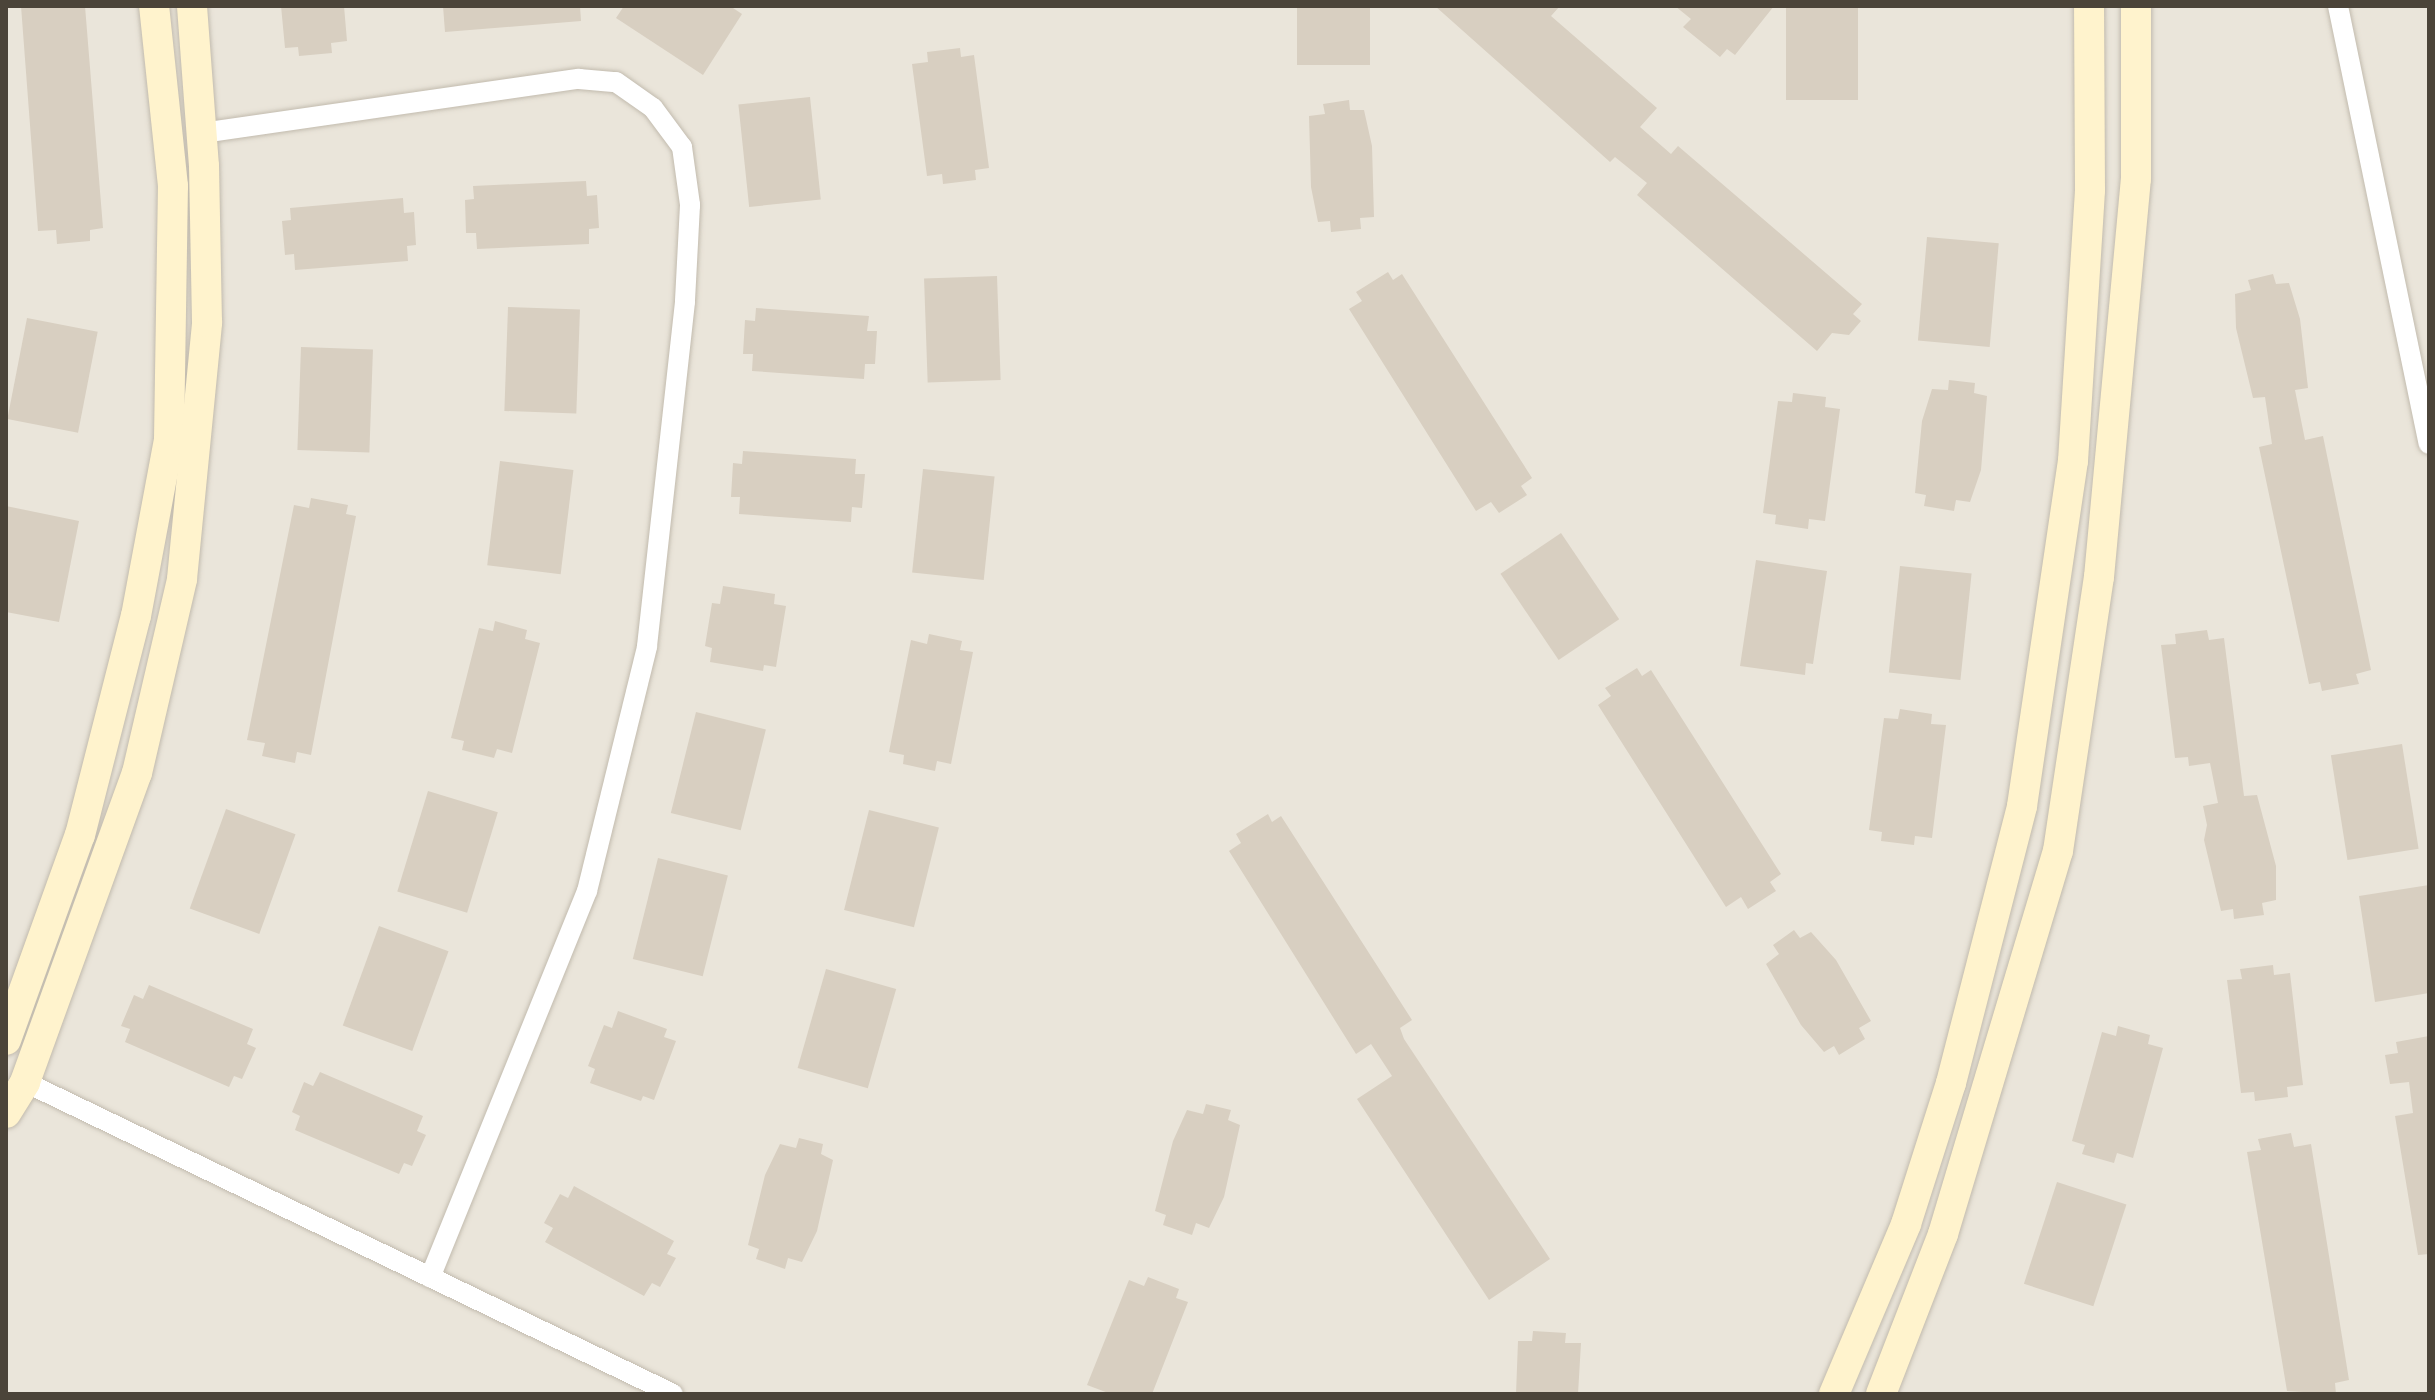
<!DOCTYPE html>
<html>
<head>
<meta charset="utf-8">
<style>
  body { margin:0 }
  #map { position:relative; width:2435px; height:1400px; overflow:hidden; background:#f6f3ec; font-family:"Fira Sans",sans-serif }
  div>[style] { position:absolute }
  .residential>* { inset:0; background:#eae5da; transform-origin:0 0 }
  .building>* { inset:0; background:#d8cfc1; transform-origin:0 0 }
  .roads { filter:drop-shadow(0 0 2px #c2bbae) drop-shadow(0 0 2px #c2bbae) }
  .street>* { height:20px; margin:-10px; padding:0 10px; transform-origin:10px; border-radius:10px; background:#fff }
  .secondary>* { height:30px; margin:-15px; padding:0 15px; transform-origin:15px; border-radius:15px; background:#fff3cd }
  span { translate:-50% -50%; white-space:nowrap; text-align:center; line-height:1.15; -webkit-text-stroke:6px #fff; paint-order:stroke }
  .frame { position:absolute; inset:0; border:8px solid #4b4439; pointer-events:none }
</style>
</head>
<body>
<div id="map">
  <div class="residential">
    <i style="left:6px;top:6px;width:2423px;height:1388px"></i>
  </div>
  <div class="building">
    <i style="clip-path:polygon(21px 6px,85px 6px,103px 228px,90px 230px,90px 241px,57px 244px,56px 230px,38px 231px)"></i>
    <i style="clip-path:polygon(281px 6px,344px 6px,347px 41px,331px 43px,332px 53px,299px 56px,298px 47px,285px 48px)"></i>
    <i style="clip-path:polygon(443px 6px,580px 6px,581px 21px,445px 32px)"></i>
    <i style="clip-path:polygon(624px 6px,730px 6px,742px 14px,703px 75px,616px 18px)"></i>
    <i style="left:1297px;top:6px;width:73px;height:59px"></i>
    <i style="clip-path:polygon(1435px 6px,1560px 6px,1551px 16px,1657px 108px,1640px 127px,1671px 154px,1678px 146px,1862px 304px,1853px 314px,1861px 321px,1849px 335px,1832px 333px,1817px 351px,1637px 195px,1647px 183px,1615px 157px,1610px 162px)"></i>
    <i style="clip-path:polygon(1675px 6px,1774px 6px,1735px 55px,1727px 49px,1720px 57px,1683px 27px,1691px 19px)"></i>
    <i style="left:1786px;top:6px;width:72px;height:94px"></i>
    <i style="clip-path:polygon(960px 48px,961px 57px,974px 55px,989px 168px,975px 170px,976px 180px,943px 184px,942px 174px,927px 176px,912px 64px,928px 62px,927px 52px)"></i>
    <i style="left:810px;top:97px;width:103px;height:72px;rotate:84deg"></i>
    <i style="clip-path:polygon(1349px 100px,1350px 110px,1364px 110px,1372px 146px,1374px 217px,1360px 218px,1361px 229px,1331px 232px,1330px 221px,1318px 222px,1311px 187px,1309px 116px,1325px 114px,1323px 104px)"></i>
    <i style="clip-path:polygon(586px 181px,587px 196px,597px 195px,599px 228px,589px 229px,589px 244px,477px 249px,476px 233px,466px 233px,465px 200px,474px 199px,473px 186px)"></i>
    <i style="clip-path:polygon(403px 198px,404px 213px,414px 212px,416px 245px,407px 246px,408px 261px,295px 270px,294px 254px,285px 255px,282px 221px,291px 220px,290px 208px)"></i>
    <i style="left:1927px;top:237px;width:72px;height:104px;rotate:5deg"></i>
    <i style="clip-path:polygon(1388px 272px,1393px 280px,1402px 274px,1532px 478px,1521px 486px,1527px 495px,1499px 513px,1491px 502px,1476px 511px,1349px 309px,1362px 301px,1356px 292px)"></i>
    <i style="clip-path:polygon(2273px 274px,2276px 284px,2289px 283px,2300px 319px,2308px 388px,2295px 390px,2305px 440px,2323px 436px,2371px 670px,2356px 674px,2359px 684px,2322px 691px,2320px 682px,2309px 684px,2259px 447px,2272px 444px,2265px 397px,2253px 398px,2236px 328px,2235px 294px,2251px 290px,2248px 280px)"></i>
    <i style="left:997px;top:276px;width:104px;height:73px;rotate:88deg"></i>
    <i style="left:508px;top:307px;width:72px;height:104px;rotate:2deg"></i>
    <i style="clip-path:polygon(756px 308px,869px 316px,867px 331px,877px 331px,875px 364px,865px 364px,864px 379px,752px 371px,753px 354px,743px 354px,745px 320px,755px 321px)"></i>
    <i style="left:27px;top:318px;width:72px;height:103px;rotate:11deg"></i>
    <i style="left:301px;top:347px;width:72px;height:103px;rotate:2deg"></i>
    <i style="clip-path:polygon(1949px 380px,1975px 383px,1974px 393px,1987px 396px,1981px 470px,1970px 502px,1956px 500px,1954px 511px,1924px 506px,1926px 495px,1915px 493px,1922px 421px,1932px 389px,1948px 390px)"></i>
    <i style="clip-path:polygon(1793px 393px,1826px 397px,1825px 407px,1840px 409px,1825px 521px,1809px 519px,1808px 529px,1775px 524px,1776px 515px,1763px 513px,1778px 401px,1792px 402px)"></i>
    <i style="clip-path:polygon(743px 451px,856px 459px,855px 474px,865px 474px,862px 508px,852px 507px,851px 522px,739px 514px,740px 497px,731px 497px,733px 463px,742px 464px)"></i>
    <i style="left:500px;top:461px;width:74px;height:105px;rotate:7deg"></i>
    <i style="left:923px;top:469px;width:72px;height:104px;rotate:6deg"></i>
    <i style="clip-path:polygon(311px 498px,348px 505px,346px 514px,356px 516px,311px 755px,297px 752px,295px 763px,262px 756px,265px 743px,247px 740px,294px 505px,309px 508px)"></i>
    <i style="clip-path:polygon(6px 506px,79px 521px,59px 622px,6px 612px)"></i>
    <i style="left:1561px;top:533px;width:104px;height:73px;rotate:56deg"></i>
    <i style="clip-path:polygon(1756px 560px,1827px 571px,1813px 664px,1806px 663px,1805px 675px,1740px 666px)"></i>
    <i style="left:1900px;top:566px;width:72px;height:107px;rotate:6deg"></i>
    <i style="clip-path:polygon(723px 586px,775px 594px,774px 604px,786px 606px,776px 667px,764px 665px,763px 671px,710px 662px,712px 648px,705px 646px,712px 603px,720px 604px)"></i>
    <i style="clip-path:polygon(495px 621px,527px 630px,525px 639px,540px 643px,512px 753px,497px 749px,494px 758px,462px 750px,464px 741px,451px 738px,479px 628px,493px 631px)"></i>
    <i style="clip-path:polygon(2207px 630px,2209px 640px,2224px 638px,2244px 796px,2257px 795px,2276px 866px,2276px 900px,2262px 903px,2264px 915px,2234px 919px,2233px 909px,2221px 911px,2204px 840px,2207px 825px,2203px 806px,2218px 803px,2210px 763px,2189px 766px,2188px 757px,2175px 758px,2161px 645px,2176px 644px,2175px 634px)"></i>
    <i style="clip-path:polygon(929px 634px,962px 641px,960px 650px,973px 652px,951px 764px,937px 761px,935px 771px,903px 764px,904px 755px,889px 752px,911px 640px,927px 644px)"></i>
    <i style="clip-path:polygon(1637px 668px,1642px 676px,1651px 670px,1781px 874px,1770px 882px,1776px 891px,1748px 909px,1741px 897px,1726px 907px,1598px 705px,1611px 696px,1605px 688px)"></i>
    <i style="clip-path:polygon(1900px 709px,1932px 714px,1931px 724px,1946px 725px,1932px 838px,1915px 836px,1914px 845px,1881px 841px,1882px 832px,1869px 830px,1884px 718px,1898px 719px)"></i>
    <i style="left:696px;top:712px;width:72px;height:104px;rotate:14deg"></i>
    <i style="left:2402px;top:744px;width:106px;height:72px;rotate:81deg"></i>
    <i style="left:428px;top:791px;width:73px;height:105px;rotate:17deg"></i>
    <i style="left:226px;top:809px;width:74px;height:106px;rotate:20deg"></i>
    <i style="left:869px;top:810px;width:72px;height:103px;rotate:14deg"></i>
    <i style="clip-path:polygon(1268px 814px,1272px 822px,1281px 816px,1412px 1020px,1400px 1028px,1404px 1039px,1550px 1259px,1489px 1300px,1357px 1099px,1392px 1076px,1371px 1044px,1356px 1054px,1229px 851px,1241px 843px,1236px 834px)"></i>
    <i style="left:658px;top:858px;width:72px;height:104px;rotate:14deg"></i>
    <i style="clip-path:polygon(2429px 885px,2429px 993px,2375px 1002px,2359px 896px)"></i>
    <i style="left:379px;top:926px;width:74px;height:106px;rotate:20deg"></i>
    <i style="clip-path:polygon(1794px 930px,1800px 938px,1811px 932px,1836px 960px,1871px 1021px,1859px 1028px,1865px 1039px,1839px 1055px,1834px 1046px,1824px 1052px,1801px 1025px,1766px 964px,1779px 954px,1773px 945px)"></i>
    <i style="clip-path:polygon(2273px 965px,2274px 975px,2290px 973px,2303px 1085px,2287px 1087px,2288px 1097px,2255px 1101px,2254px 1092px,2241px 1093px,2227px 980px,2242px 979px,2240px 969px)"></i>
    <i style="left:826px;top:969px;width:73px;height:103px;rotate:16deg"></i>
    <i style="clip-path:polygon(149px 985px,253px 1029px,247px 1044px,256px 1048px,242px 1079px,234px 1076px,229px 1087px,125px 1042px,130px 1029px,121px 1026px,134px 995px,143px 999px)"></i>
    <i style="clip-path:polygon(618px 1011px,667px 1029px,664px 1037px,676px 1041px,654px 1100px,643px 1096px,641px 1101px,590px 1083px,595px 1069px,588px 1066px,604px 1025px,612px 1028px)"></i>
    <i style="clip-path:polygon(2118px 1026px,2150px 1035px,2148px 1044px,2163px 1048px,2133px 1158px,2117px 1153px,2114px 1163px,2082px 1154px,2085px 1145px,2072px 1141px,2102px 1032px,2116px 1036px)"></i>
    <i style="clip-path:polygon(2429px 1036px,2429px 1254px,2418px 1255px,2395px 1116px,2413px 1113px,2409px 1082px,2390px 1084px,2385px 1055px,2398px 1053px,2396px 1042px)"></i>
    <i style="clip-path:polygon(320px 1072px,423px 1116px,417px 1131px,426px 1135px,412px 1166px,404px 1163px,399px 1174px,295px 1130px,300px 1116px,292px 1112px,304px 1082px,313px 1086px)"></i>
    <i style="clip-path:polygon(1206px 1104px,1231px 1110px,1228px 1120px,1240px 1125px,1224px 1197px,1209px 1228px,1196px 1223px,1192px 1235px,1163px 1225px,1166px 1215px,1155px 1211px,1173px 1141px,1187px 1110px,1203px 1114px)"></i>
    <i style="clip-path:polygon(2291px 1133px,2294px 1147px,2311px 1144px,2349px 1380px,2335px 1383px,2336px 1394px,2287px 1391px,2247px 1152px,2261px 1150px,2258px 1139px)"></i>
    <i style="clip-path:polygon(799px 1138px,823px 1144px,821px 1154px,833px 1160px,817px 1231px,802px 1262px,788px 1258px,785px 1269px,756px 1259px,759px 1249px,748px 1245px,765px 1175px,780px 1144px,796px 1148px)"></i>
    <i style="left:2057px;top:1182px;width:73px;height:107px;rotate:18deg"></i>
    <i style="clip-path:polygon(574px 1186px,674px 1241px,667px 1254px,676px 1258px,660px 1287px,652px 1283px,644px 1296px,545px 1242px,553px 1228px,544px 1223px,560px 1194px,568px 1198px)"></i>
    <i style="clip-path:polygon(1148px 1277px,1179px 1289px,1176px 1298px,1188px 1302px,1152px 1394px,1111px 1394px,1087px 1385px,1129px 1280px,1144px 1286px)"></i>
    <i style="clip-path:polygon(1533px 1331px,1566px 1333px,1565px 1343px,1581px 1343px,1578px 1394px,1516px 1394px,1518px 1341px,1532px 1341px)"></i>
  </div>
  <div class="roads">
    <div class="street">
      <i style="left:2338px;top:6px;width:447px;rotate:78.3deg"></i>
      <i style="left:202px;top:133px;width:381px;rotate:-8.2deg"></i>
      <i style="left:579px;top:79px;width:37px;rotate:5deg"></i>
      <i style="left:616px;top:82px;width:45px;rotate:35.1deg"></i>
      <i style="left:653px;top:108px;width:49px;rotate:53.4deg"></i>
      <i style="left:682px;top:147px;width:59px;rotate:82.1deg"></i>
      <i style="left:690px;top:205px;width:97px;rotate:93deg"></i>
      <i style="left:685px;top:302px;width:347px;rotate:96.3deg"></i>
      <i style="left:647px;top:647px;width:251px;rotate:103.8deg"></i>
      <i style="left:587px;top:891px;width:417px;rotate:112.1deg"></i>
      <i style="left:25px;top:1082px;width:719px;rotate:25.71deg"></i>
    </div>
    <div class="secondary">
      <i style="left:6px;top:1040px;width:218px;rotate:-70.2deg"></i>
      <i style="left:80px;top:835px;width:226px;rotate:-75.7deg"></i>
      <i style="left:136px;top:616px;width:180px;rotate:-79.4deg"></i>
      <i style="left:169px;top:439px;width:253px;rotate:-89.1deg"></i>
      <i style="left:173px;top:186px;width:181px;rotate:-96deg"></i>
      <i style="left:6px;top:1113px;width:36px;rotate:-58deg"></i>
      <i style="left:25px;top:1082px;width:329px;rotate:-70.1deg"></i>
      <i style="left:137px;top:773px;width:199px;rotate:-76.9deg"></i>
      <i style="left:182px;top:579px;width:258px;rotate:-84.4deg"></i>
      <i style="left:207px;top:322px;width:156px;rotate:-91.1deg"></i>
      <i style="left:204px;top:166px;width:160px;rotate:-94.3deg"></i>
      <i style="left:1834px;top:1394px;width:185px;rotate:-67deg"></i>
      <i style="left:1906px;top:1224px;width:148px;rotate:-72.3deg"></i>
      <i style="left:1951px;top:1083px;width:286px;rotate:-75.6deg"></i>
      <i style="left:2022px;top:806px;width:349px;rotate:-81.6deg"></i>
      <i style="left:2073px;top:461px;width:272px;rotate:-86.4deg"></i>
      <i style="left:2090px;top:190px;width:184px;rotate:-90.3deg"></i>
      <i style="left:1881px;top:1394px;width:172px;rotate:-68.8deg"></i>
      <i style="left:1943px;top:1234px;width:400px;rotate:-73.3deg"></i>
      <i style="left:2058px;top:851px;width:277px;rotate:-81.5deg"></i>
      <i style="left:2099px;top:577px;width:400px;rotate:-84.7deg"></i>
      <i style="left:2136px;top:179px;width:173px;rotate:-90deg"></i>
    </div>
  </div>
  <div class="frame"></div>
</div>
</body>
</html>
